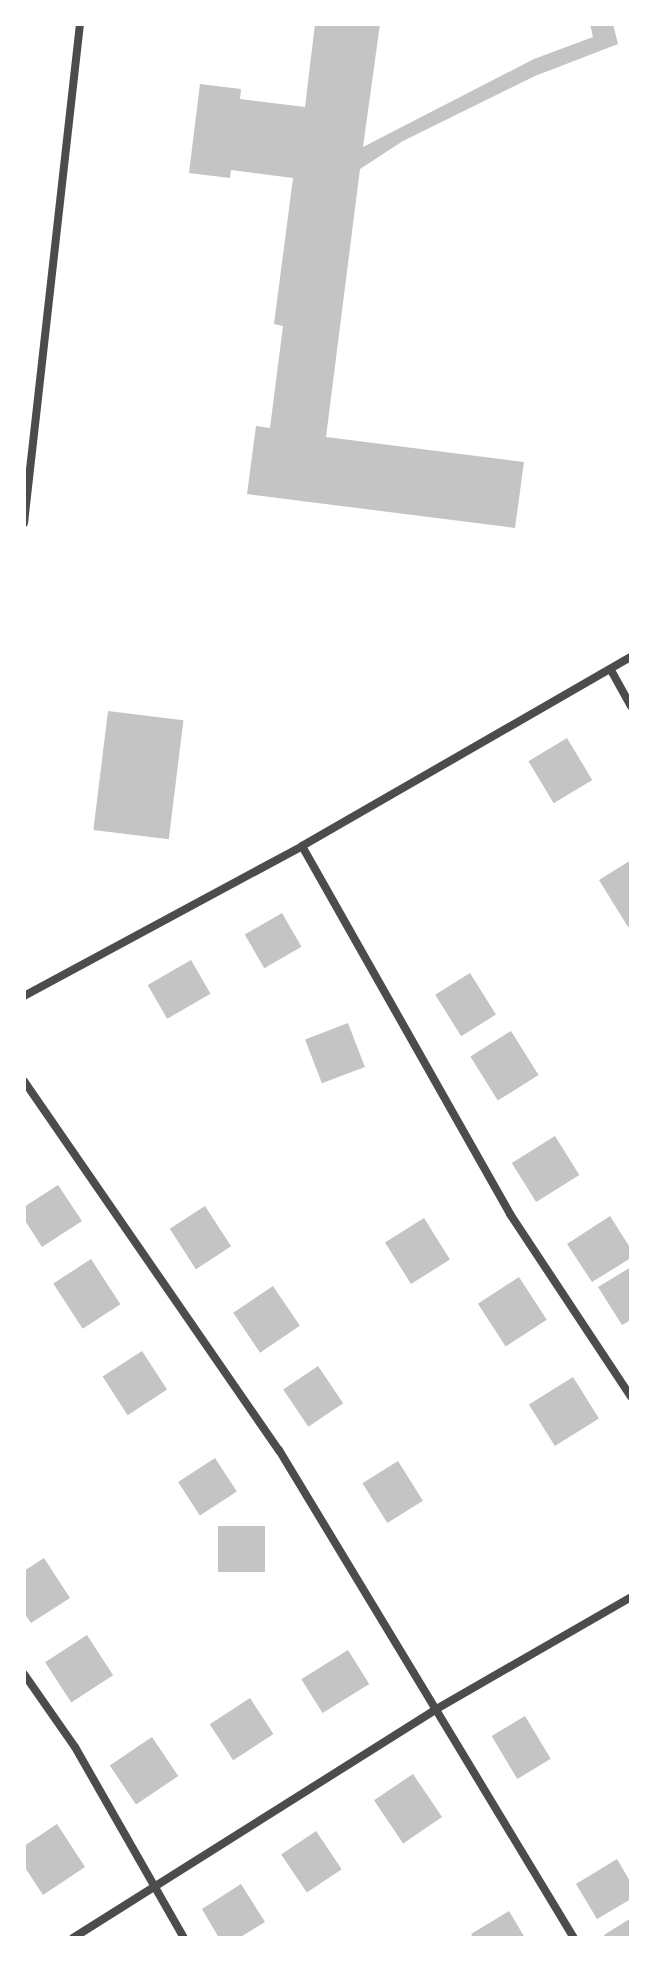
<!DOCTYPE html>
<html>
<head>
<meta charset="utf-8">
<style>
  body { margin:0 }
  #map { position:relative; width:655px; height:1962px; overflow:hidden; background:#fff; font-family:"Source Sans 3",sans-serif }
  div>[style] { position:absolute }
  .building>* { inset:0; background:#c4c4c4; transform-origin:0 0 }
  .minor>* { height:8px; margin:-4px; padding:0 4px; transform-origin:4px; border-radius:4px; background:#4c4c4c }
  span { translate:-50% -50%; white-space:nowrap; text-align:center; line-height:1.15; -webkit-text-stroke:7px #fff; paint-order:stroke }
  .frame { position:absolute; inset:0; border:26px solid #fff; pointer-events:none }
</style>
</head>
<body>
<div id="map">
  <div class="building">
    <i style="clip-path:polygon(315px 24px,380px 24px,363px 147px,534px 59px,593px 37px,590px 24px,613px 24px,618px 44px,535px 76px,403px 141px,360px 169px,326px 437px,524px 462px,515px 528px,247px 494px,256px 426px,270px 428px,283px 326px,274px 324px,293px 178px,231px 170px,230px 178px,189px 173px,200px 84px,241px 89px,240px 99px,305px 107px)"></i>
    <i style="left:108px;top:711px;width:76px;height:120px;rotate:7deg"></i>
    <i style="left:567px;top:738px;width:49px;height:45px;rotate:59deg"></i>
    <i style="clip-path:polygon(631px 860px,631px 925px,628px 927px,599px 880px)"></i>
    <i style="left:282px;top:913px;width:39px;height:43px;rotate:60deg"></i>
    <i style="left:191px;top:960px;width:39px;height:50px;rotate:60deg"></i>
    <i style="left:470px;top:973px;width:49px;height:41px;rotate:58deg"></i>
    <i style="left:348px;top:1023px;width:47px;height:46px;rotate:69deg"></i>
    <i style="left:511px;top:1031px;width:52px;height:48px;rotate:58deg"></i>
    <i style="left:555px;top:1136px;width:46px;height:51px;rotate:58deg"></i>
    <i style="clip-path:polygon(58px 1185px,82px 1221px,42px 1247px,24px 1219px,24px 1207px)"></i>
    <i style="left:205px;top:1206px;width:48px;height:42px;rotate:57deg"></i>
    <i style="clip-path:polygon(610px 1216px,631px 1249px,631px 1258px,592px 1282px,567px 1244px)"></i>
    <i style="left:424px;top:1218px;width:49px;height:46px;rotate:58deg"></i>
    <i style="left:91px;top:1259px;width:54px;height:45px;rotate:57deg"></i>
    <i style="clip-path:polygon(631px 1267px,631px 1320px,622px 1325px,598px 1287px)"></i>
    <i style="left:519px;top:1277px;width:51px;height:49px;rotate:57deg"></i>
    <i style="left:273px;top:1286px;width:48px;height:48px;rotate:56deg"></i>
    <i style="left:142px;top:1351px;width:46px;height:47px;rotate:57deg"></i>
    <i style="left:318px;top:1366px;width:45px;height:42px;rotate:56deg"></i>
    <i style="left:573px;top:1377px;width:49px;height:52px;rotate:58deg"></i>
    <i style="left:215px;top:1458px;width:40px;height:44px;rotate:57deg"></i>
    <i style="left:398px;top:1461px;width:47px;height:42px;rotate:58deg"></i>
    <i style="left:218px;top:1526px;width:47px;height:46px"></i>
    <i style="clip-path:polygon(44px 1558px,70px 1598px,31px 1623px,24px 1613px,24px 1571px)"></i>
    <i style="left:87px;top:1635px;width:48px;height:50px;rotate:57deg"></i>
    <i style="left:348px;top:1650px;width:40px;height:55px;rotate:58deg"></i>
    <i style="left:250px;top:1698px;width:43px;height:48px;rotate:57deg"></i>
    <i style="left:525px;top:1716px;width:50px;height:39px;rotate:59deg"></i>
    <i style="left:152px;top:1737px;width:47px;height:51px;rotate:56deg"></i>
    <i style="left:413px;top:1774px;width:52px;height:47px;rotate:56deg"></i>
    <i style="clip-path:polygon(57px 1824px,85px 1867px,43px 1895px,24px 1866px,24px 1846px)"></i>
    <i style="left:316px;top:1831px;width:46px;height:42px;rotate:56deg"></i>
    <i style="clip-path:polygon(617px 1859px,631px 1883px,631px 1899px,597px 1919px,576px 1884px)"></i>
    <i style="clip-path:polygon(241px 1884px,265px 1922px,239px 1938px,219px 1938px,202px 1909px)"></i>
    <i style="clip-path:polygon(509px 1911px,525px 1938px,473px 1938px,471px 1934px)"></i>
    <i style="clip-path:polygon(631px 1918px,631px 1938px,606px 1938px,604px 1935px)"></i>
  </div>
  <div class="minor">
    <i style="left:24px;top:523px;width:502px;rotate:-83.6deg"></i>
    <i style="left:612px;top:672px;width:39px;rotate:61deg"></i>
    <i style="left:302px;top:846px;width:423px;rotate:60.5deg"></i>
    <i style="left:510px;top:1214px;width:219px;rotate:56.5deg"></i>
    <i style="left:24px;top:996px;width:316px;rotate:-28.3deg"></i>
    <i style="left:302px;top:846px;width:379px;rotate:-29.9deg"></i>
    <i style="left:24px;top:1081px;width:449px;rotate:55.4deg"></i>
    <i style="left:279px;top:1450px;width:570px;rotate:58.85deg"></i>
    <i style="left:24px;top:1674px;width:89px;rotate:55.1deg"></i>
    <i style="left:75px;top:1747px;width:220px;rotate:60.3deg"></i>
    <i style="left:73px;top:1938px;width:426px;rotate:-32.2deg"></i>
    <i style="left:433px;top:1711px;width:228px;rotate:-29.9deg"></i>
  </div>
  <div class="frame"></div>
</div>
</body>
</html>
